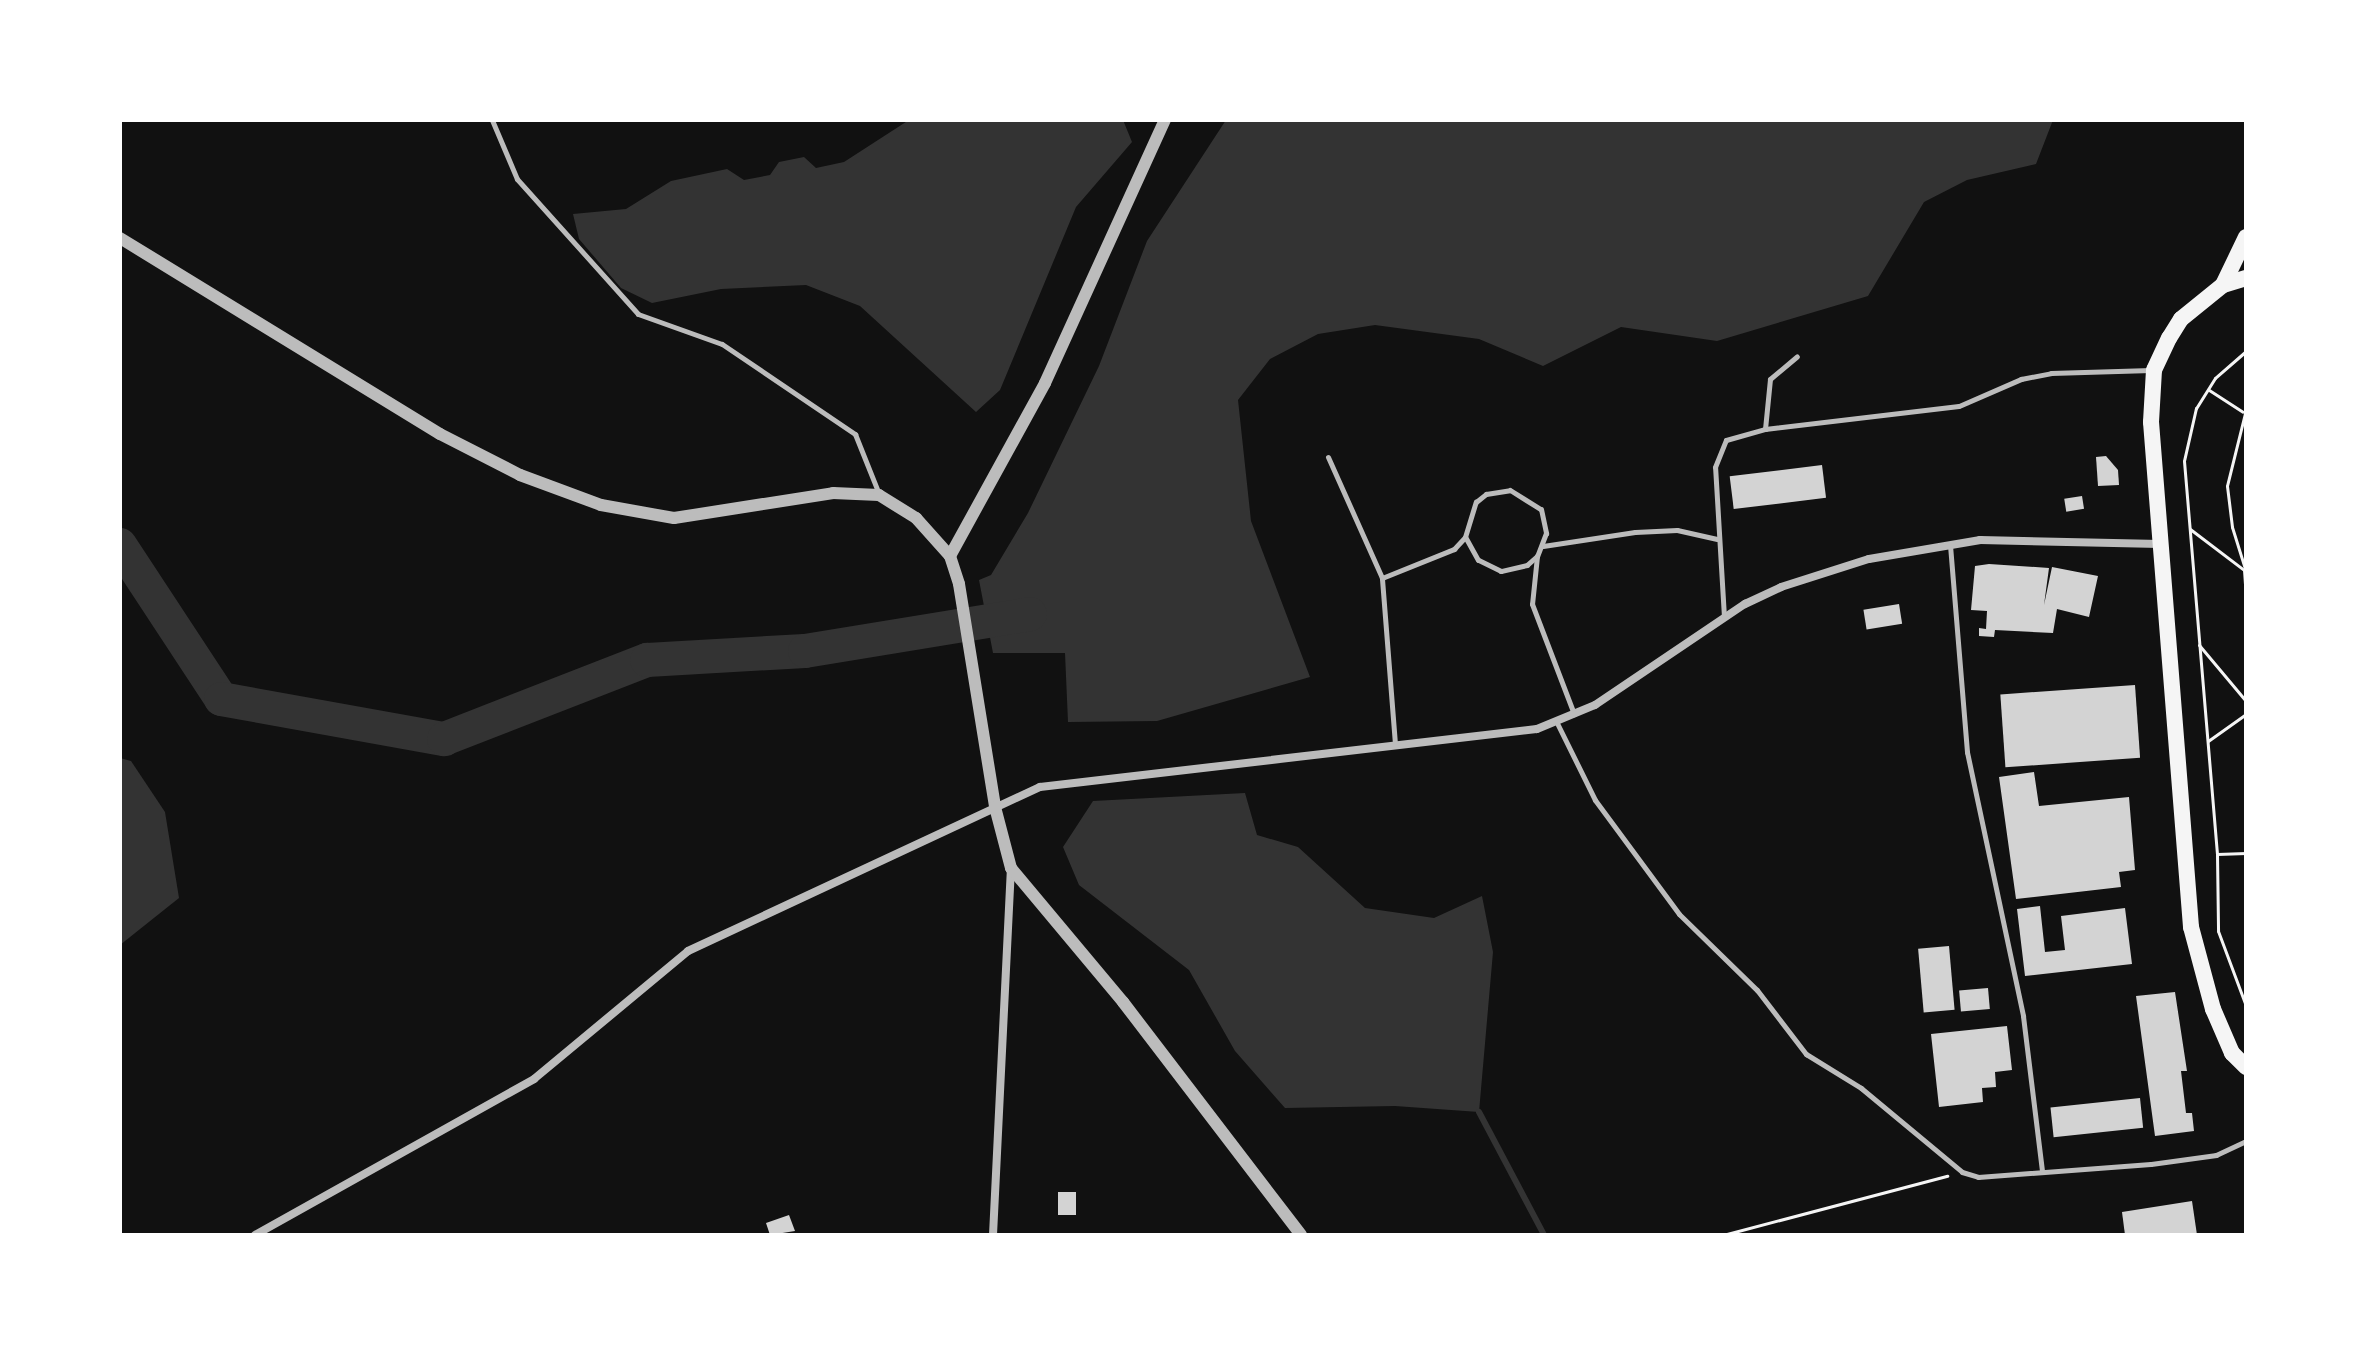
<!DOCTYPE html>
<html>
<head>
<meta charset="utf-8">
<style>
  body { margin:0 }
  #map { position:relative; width:2366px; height:1355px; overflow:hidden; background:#111; font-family:"Roboto Condensed",sans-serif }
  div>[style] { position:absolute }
  .water>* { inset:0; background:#333 }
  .stream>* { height:6px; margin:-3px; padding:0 3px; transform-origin:3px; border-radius:3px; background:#333 }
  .river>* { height:34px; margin:-17px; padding:0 17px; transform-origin:17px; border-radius:17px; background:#333 }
  .building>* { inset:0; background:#d3d3d3; transform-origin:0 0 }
  .path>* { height:3px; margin:-1.5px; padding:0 1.5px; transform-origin:1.5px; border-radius:1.5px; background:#f5f5f5 }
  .service>* { height:5px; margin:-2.5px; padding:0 2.5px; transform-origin:2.5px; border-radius:2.5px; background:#bcbcbc }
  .minor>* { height:8px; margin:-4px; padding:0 4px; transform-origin:4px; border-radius:4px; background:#bcbcbc }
  .tertiary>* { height:12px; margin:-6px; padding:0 6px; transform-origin:6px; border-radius:6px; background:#bcbcbc }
  .primary>* { height:16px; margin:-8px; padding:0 8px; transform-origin:8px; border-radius:8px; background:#f5f5f5 }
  span { translate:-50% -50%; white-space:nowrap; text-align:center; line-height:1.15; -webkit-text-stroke:7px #fff; paint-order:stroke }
  .frame { position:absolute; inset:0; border:122px solid #fff; pointer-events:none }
</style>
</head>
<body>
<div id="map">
  <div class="water">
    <i style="clip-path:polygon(909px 120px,1123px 120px,1132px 142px,1076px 207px,1000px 390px,976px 412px,860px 306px,806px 285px,721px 289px,652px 303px,621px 288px,579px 239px,573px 214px,626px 209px,671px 181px,727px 169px,744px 180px,770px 175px,779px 162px,804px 157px,816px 168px,844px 162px)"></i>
    <i style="clip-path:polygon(1226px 120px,2053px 120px,2036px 164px,1967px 180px,1924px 202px,1868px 296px,1717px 341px,1621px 327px,1543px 366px,1479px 339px,1375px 325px,1318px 334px,1270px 359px,1238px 400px,1251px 521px,1310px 677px,1157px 721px,1068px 722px,1065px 653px,993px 653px,979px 580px,991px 575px,1028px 513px,1099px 366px,1147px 241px)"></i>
    <i style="clip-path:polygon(120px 758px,131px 761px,165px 812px,179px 898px,120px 945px)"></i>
    <i style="clip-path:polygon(1245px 793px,1257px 835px,1298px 847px,1365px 908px,1434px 918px,1482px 896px,1493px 952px,1479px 1112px,1395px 1106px,1285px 1108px,1235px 1051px,1189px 970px,1079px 885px,1063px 847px,1093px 801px)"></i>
  </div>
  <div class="stream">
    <i style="left:1479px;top:1112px;width:139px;rotate:62.1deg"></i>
  </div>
  <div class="river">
    <i style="left:120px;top:545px;width:184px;rotate:56.7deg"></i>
    <i style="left:221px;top:699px;width:227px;rotate:10.2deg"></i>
    <i style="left:444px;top:739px;width:218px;rotate:-21.3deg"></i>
    <i style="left:647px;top:660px;width:158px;rotate:-3.3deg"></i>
    <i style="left:805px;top:651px;width:228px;rotate:-9.3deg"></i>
  </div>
  <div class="building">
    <i style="clip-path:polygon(2106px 456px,2118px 470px,2119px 485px,2098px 486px,2096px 457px)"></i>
    <i style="left:1822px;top:465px;width:33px;height:93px;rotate:83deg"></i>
    <i style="left:2082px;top:496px;width:13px;height:18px;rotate:81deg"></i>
    <i style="clip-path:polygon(1989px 564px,2049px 568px,2044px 605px,2052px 567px,2098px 576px,2089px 617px,2057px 609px,2053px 633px,1995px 630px,1994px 637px,1979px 636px,1979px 628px,1986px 629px,1987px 611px,1971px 610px,1975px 566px)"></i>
    <i style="left:1899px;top:604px;width:20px;height:36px;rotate:81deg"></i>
    <i style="left:2135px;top:685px;width:73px;height:135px;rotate:86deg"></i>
    <i style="clip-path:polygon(2034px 772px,2039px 806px,2129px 797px,2135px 870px,2119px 872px,2121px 887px,2016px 899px,1999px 777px)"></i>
    <i style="clip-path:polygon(2040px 906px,2045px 952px,2065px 950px,2061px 916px,2125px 908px,2132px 964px,2025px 976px,2017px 909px)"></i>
    <i style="left:1949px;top:946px;width:64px;height:31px;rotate:85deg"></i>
    <i style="left:1988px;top:988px;width:21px;height:29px;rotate:85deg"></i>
    <i style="clip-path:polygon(2175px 992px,2187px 1071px,2181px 1071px,2186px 1113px,2192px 1113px,2194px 1131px,2155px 1136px,2136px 996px)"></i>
    <i style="clip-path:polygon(2007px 1026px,2012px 1070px,1995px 1072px,1996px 1087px,1982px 1088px,1983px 1102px,1939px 1107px,1931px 1034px)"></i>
    <i style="left:2140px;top:1098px;width:30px;height:90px;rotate:84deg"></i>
    <i style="left:1058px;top:1192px;width:18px;height:23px"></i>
    <i style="clip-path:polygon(2192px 1201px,2197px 1235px,2125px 1235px,2122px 1212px)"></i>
    <i style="clip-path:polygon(789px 1215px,795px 1231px,770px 1235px,766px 1223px)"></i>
  </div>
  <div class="path">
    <i style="left:2246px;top:351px;width:41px;rotate:138.9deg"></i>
    <i style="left:2215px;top:378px;width:36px;rotate:122deg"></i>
    <i style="left:2196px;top:408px;width:54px;rotate:102.8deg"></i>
    <i style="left:2184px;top:461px;width:394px;rotate:85.2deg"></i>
    <i style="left:2217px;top:854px;width:29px;rotate:-2deg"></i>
    <i style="left:2209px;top:390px;width:40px;rotate:32.9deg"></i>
    <i style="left:2246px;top:409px;width:79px;rotate:103.9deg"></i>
    <i style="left:2227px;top:486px;width:41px;rotate:83deg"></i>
    <i style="left:2232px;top:527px;width:47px;rotate:72.7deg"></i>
    <i style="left:2190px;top:529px;width:68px;rotate:37.2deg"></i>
    <i style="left:2244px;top:570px;width:32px;rotate:86deg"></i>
    <i style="left:2199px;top:645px;width:73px;rotate:50deg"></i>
    <i style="left:2208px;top:741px;width:47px;rotate:-35.4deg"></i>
    <i style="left:2217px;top:855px;width:76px;rotate:89.2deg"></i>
    <i style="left:2218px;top:931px;width:80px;rotate:69.5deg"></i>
    <i style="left:1723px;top:1235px;width:232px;rotate:-14.8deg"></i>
  </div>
  <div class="service">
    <i style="left:492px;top:120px;width:64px;rotate:67deg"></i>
    <i style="left:517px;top:179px;width:181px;rotate:48.1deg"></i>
    <i style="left:638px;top:314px;width:89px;rotate:19.7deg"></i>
    <i style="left:722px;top:344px;width:161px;rotate:34.1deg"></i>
    <i style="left:855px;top:434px;width:65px;rotate:68.2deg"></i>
    <i style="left:1765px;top:429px;width:50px;rotate:-84.3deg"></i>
    <i style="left:1770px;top:379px;width:35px;rotate:-40deg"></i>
    <i style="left:1328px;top:457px;width:133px;rotate:65.9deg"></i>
    <i style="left:1950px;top:545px;width:208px;rotate:85.3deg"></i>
    <i style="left:1967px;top:752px;width:270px;rotate:78deg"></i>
    <i style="left:2023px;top:1016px;width:156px;rotate:83deg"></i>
    <i style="left:1543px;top:546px;width:93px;rotate:-8.7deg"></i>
    <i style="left:1635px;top:532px;width:42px;rotate:-2.7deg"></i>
    <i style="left:1677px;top:530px;width:41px;rotate:12.7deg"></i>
    <i style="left:1537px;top:556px;width:13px;rotate:138deg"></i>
    <i style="left:1527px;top:565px;width:27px;rotate:167deg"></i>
    <i style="left:1501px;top:571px;width:25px;rotate:-154deg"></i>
    <i style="left:1478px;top:560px;width:26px;rotate:-119deg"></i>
    <i style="left:1465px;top:537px;width:37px;rotate:-73deg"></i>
    <i style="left:1476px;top:502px;width:13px;rotate:-39deg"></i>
    <i style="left:1486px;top:494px;width:24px;rotate:-9deg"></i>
    <i style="left:1510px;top:490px;width:36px;rotate:32deg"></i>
    <i style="left:1541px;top:509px;width:25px;rotate:78deg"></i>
    <i style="left:1546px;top:533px;width:25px;rotate:111deg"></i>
    <i style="left:1537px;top:556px;width:48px;rotate:95.9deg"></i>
    <i style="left:1532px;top:604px;width:118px;rotate:69.1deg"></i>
    <i style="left:1724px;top:617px;width:150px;rotate:-93.4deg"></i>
    <i style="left:1715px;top:467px;width:29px;rotate:-68deg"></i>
    <i style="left:1726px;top:440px;width:41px;rotate:-15.8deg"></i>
    <i style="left:1765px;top:429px;width:195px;rotate:-6.8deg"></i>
    <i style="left:1959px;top:406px;width:68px;rotate:-23.5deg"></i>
    <i style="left:2021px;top:379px;width:31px;rotate:-11deg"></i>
    <i style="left:2051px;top:373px;width:100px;rotate:-1.7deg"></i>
    <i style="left:1557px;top:723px;width:86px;rotate:63.7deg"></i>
    <i style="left:1595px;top:800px;width:142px;rotate:53.6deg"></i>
    <i style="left:1679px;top:914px;width:109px;rotate:44.3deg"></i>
    <i style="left:1757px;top:990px;width:81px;rotate:52.6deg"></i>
    <i style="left:1806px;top:1054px;width:65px;rotate:31.7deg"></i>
    <i style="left:1861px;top:1088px;width:131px;rotate:39.7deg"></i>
    <i style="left:1962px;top:1172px;width:17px;rotate:17deg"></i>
    <i style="left:1978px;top:1177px;width:173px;rotate:-4.3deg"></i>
    <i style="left:2151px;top:1164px;width:66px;rotate:-7.9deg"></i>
    <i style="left:2216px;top:1155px;width:33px;rotate:-25deg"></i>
    <i style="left:1395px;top:744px;width:167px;rotate:-94.5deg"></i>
    <i style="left:1382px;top:578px;width:78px;rotate:-21.9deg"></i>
    <i style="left:1454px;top:549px;width:16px;rotate:-47deg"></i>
  </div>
  <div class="minor">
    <i style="left:255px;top:1235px;width:320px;rotate:-29.2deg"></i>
    <i style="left:534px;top:1079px;width:200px;rotate:-39.7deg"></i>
    <i style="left:688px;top:951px;width:388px;rotate:-25deg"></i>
    <i style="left:1040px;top:787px;width:500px;rotate:-6.66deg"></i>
    <i style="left:1537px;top:729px;width:63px;rotate:-22.5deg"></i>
    <i style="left:1595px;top:705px;width:181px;rotate:-34deg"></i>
    <i style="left:1745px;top:604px;width:40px;rotate:-25deg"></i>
    <i style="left:1781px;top:587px;width:92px;rotate:-17.7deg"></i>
    <i style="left:1869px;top:559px;width:113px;rotate:-9.7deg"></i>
    <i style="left:1980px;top:540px;width:180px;rotate:1.3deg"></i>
    <i style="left:993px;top:1235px;width:367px;rotate:-87.2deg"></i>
  </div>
  <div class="tertiary">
    <i style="left:120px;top:238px;width:375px;rotate:31.5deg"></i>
    <i style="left:440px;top:434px;width:90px;rotate:27.1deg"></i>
    <i style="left:520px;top:475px;width:86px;rotate:20.3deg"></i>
    <i style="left:601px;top:505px;width:74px;rotate:10.1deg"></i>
    <i style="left:674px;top:518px;width:161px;rotate:-8.9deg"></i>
    <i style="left:833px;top:493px;width:46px;rotate:2.5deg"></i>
    <i style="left:879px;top:495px;width:44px;rotate:31.9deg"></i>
    <i style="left:916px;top:518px;width:51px;rotate:48.2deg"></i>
    <i style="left:950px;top:556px;width:29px;rotate:72deg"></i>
    <i style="left:959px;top:584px;width:226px;rotate:80.8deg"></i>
    <i style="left:995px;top:807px;width:63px;rotate:75.3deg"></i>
    <i style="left:1011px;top:868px;width:175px;rotate:50.1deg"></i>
    <i style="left:1123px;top:1002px;width:293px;rotate:52.6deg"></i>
    <i style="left:950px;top:556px;width:197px;rotate:-61.2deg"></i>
    <i style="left:1045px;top:383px;width:289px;rotate:-65.5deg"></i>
  </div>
  <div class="primary">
    <i style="left:2246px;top:237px;width:53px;rotate:115.6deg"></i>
    <i style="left:2223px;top:285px;width:54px;rotate:141deg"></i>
    <i style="left:2181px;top:319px;width:22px;rotate:122deg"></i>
    <i style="left:2169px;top:338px;width:35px;rotate:115deg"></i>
    <i style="left:2154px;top:370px;width:52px;rotate:93.3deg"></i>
    <i style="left:2151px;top:422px;width:507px;rotate:85.47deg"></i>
    <i style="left:2191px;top:927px;width:85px;rotate:75deg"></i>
    <i style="left:2213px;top:1009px;width:48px;rotate:66.6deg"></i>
    <i style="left:2232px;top:1053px;width:20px;rotate:45deg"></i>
    <i style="left:2223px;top:285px;width:24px;rotate:-17deg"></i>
  </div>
  <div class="frame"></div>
</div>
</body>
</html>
